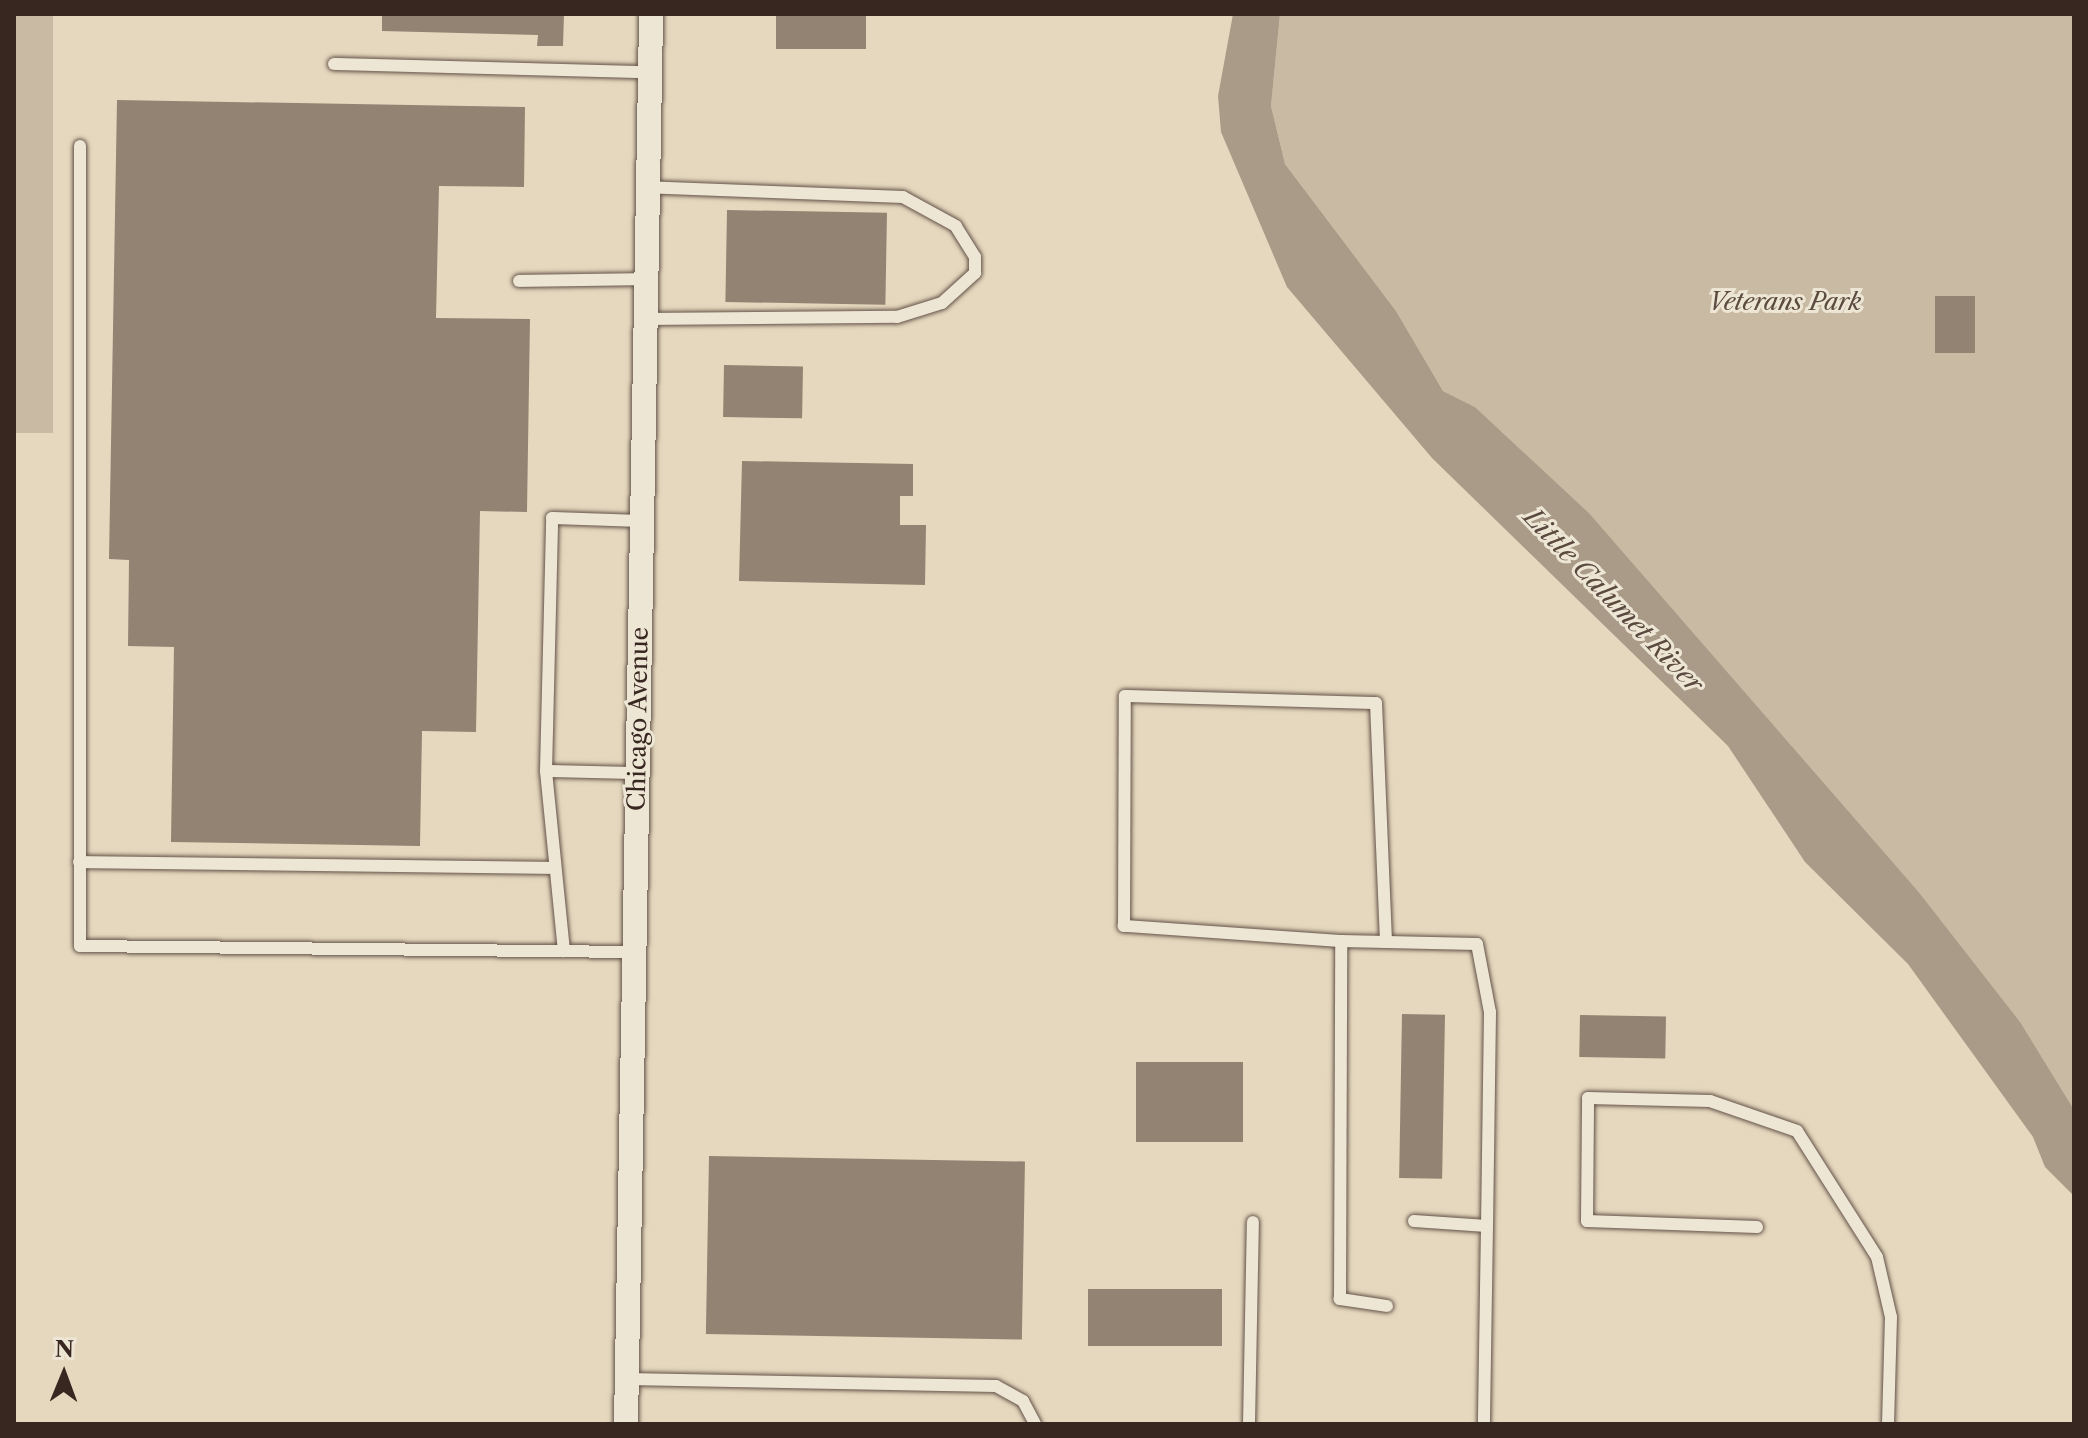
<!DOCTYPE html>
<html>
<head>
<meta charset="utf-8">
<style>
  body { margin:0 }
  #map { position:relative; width:2088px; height:1438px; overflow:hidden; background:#e5d8be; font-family:"Libre Caslon Text",serif }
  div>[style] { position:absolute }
  .green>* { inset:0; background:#c8baa3; transform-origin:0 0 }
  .water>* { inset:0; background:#aa9b88 }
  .building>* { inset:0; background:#928372; transform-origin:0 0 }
  .roads { filter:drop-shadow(0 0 2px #635248) drop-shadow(0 0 2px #635248) }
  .lane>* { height:12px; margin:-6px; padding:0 6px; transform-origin:6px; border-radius:6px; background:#eee6d5 }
  .street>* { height:24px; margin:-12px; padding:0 12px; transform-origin:12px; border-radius:12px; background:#eee6d5 }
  span { translate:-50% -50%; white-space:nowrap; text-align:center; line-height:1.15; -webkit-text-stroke:6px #eee6d5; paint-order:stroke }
  .park-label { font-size:24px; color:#5c4b41; font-style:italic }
  .street-label { font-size:24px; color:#382620 }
  .water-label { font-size:26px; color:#5a493f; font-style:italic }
  .frame { position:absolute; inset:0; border:16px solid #382620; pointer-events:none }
  .north { position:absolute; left:24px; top:1334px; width:80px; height:80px; -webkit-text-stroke:6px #eee6d5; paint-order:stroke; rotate:1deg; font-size:22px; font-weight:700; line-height:32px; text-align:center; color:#382620 }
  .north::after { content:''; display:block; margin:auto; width:28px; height:36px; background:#382620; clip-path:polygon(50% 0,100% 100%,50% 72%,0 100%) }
</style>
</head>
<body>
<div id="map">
  <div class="green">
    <i style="left:14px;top:14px;width:39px;height:419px"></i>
    <i style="clip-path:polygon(1280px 14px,2074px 14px,2074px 1110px,1917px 890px,1589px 513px,1475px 407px,1443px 391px,1396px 311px,1285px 164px,1271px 106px)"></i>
  </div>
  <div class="water">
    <i style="clip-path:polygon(1233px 14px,1280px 14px,1271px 106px,1285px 164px,1396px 311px,1443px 391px,1475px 407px,1589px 513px,1917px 890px,2020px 1022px,2074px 1110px,2074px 1196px,2045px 1167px,2033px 1137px,1908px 964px,1805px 862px,1728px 746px,1432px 458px,1287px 287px,1221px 132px,1218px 96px)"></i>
  </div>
  <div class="building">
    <i style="clip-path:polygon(382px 14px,564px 14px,563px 46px,537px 46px,538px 35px,382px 31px)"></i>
    <i style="left:776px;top:14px;width:90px;height:35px"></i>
    <i style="clip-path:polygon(117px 100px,525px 107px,524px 187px,439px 186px,436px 318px,530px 319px,527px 512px,480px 511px,476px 732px,422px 731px,420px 846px,171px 842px,174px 647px,128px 646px,129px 560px,109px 559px)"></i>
    <i style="left:727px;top:210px;width:160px;height:92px;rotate:1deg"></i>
    <i style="left:1935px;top:296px;width:40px;height:57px"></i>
    <i style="left:724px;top:365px;width:79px;height:52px;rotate:1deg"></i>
    <i style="clip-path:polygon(742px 461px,913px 464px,913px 496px,900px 496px,900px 525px,926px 525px,925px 585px,739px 581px)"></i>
    <i style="left:1402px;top:1014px;width:43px;height:164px;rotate:1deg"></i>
    <i style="left:1580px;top:1015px;width:86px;height:42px;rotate:1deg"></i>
    <i style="left:1136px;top:1062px;width:107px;height:80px"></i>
    <i style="left:709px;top:1156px;width:316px;height:178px;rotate:1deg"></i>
    <i style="left:1088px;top:1289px;width:134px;height:57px"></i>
  </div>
  <div class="roads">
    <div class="lane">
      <i style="left:334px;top:64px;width:316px;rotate:1.5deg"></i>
      <i style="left:80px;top:146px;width:800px;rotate:90deg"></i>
      <i style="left:80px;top:946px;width:554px;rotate:0.62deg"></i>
      <i style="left:519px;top:281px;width:127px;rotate:-0.9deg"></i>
      <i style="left:645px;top:319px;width:252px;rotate:-0.5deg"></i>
      <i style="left:897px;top:317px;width:47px;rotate:-17.3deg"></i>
      <i style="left:942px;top:303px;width:45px;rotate:-42.3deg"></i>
      <i style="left:975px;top:273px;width:16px;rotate:-90deg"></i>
      <i style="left:975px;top:257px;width:36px;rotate:-122deg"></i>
      <i style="left:956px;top:226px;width:60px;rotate:-151.3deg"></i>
      <i style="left:903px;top:197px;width:255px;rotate:-177.8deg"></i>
      <i style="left:546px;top:771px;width:181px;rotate:84.3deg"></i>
      <i style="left:637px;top:773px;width:91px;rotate:-178.7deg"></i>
      <i style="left:546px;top:771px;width:253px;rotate:-88.6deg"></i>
      <i style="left:552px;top:518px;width:90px;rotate:1.9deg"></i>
      <i style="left:79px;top:862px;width:475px;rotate:0.7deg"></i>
      <i style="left:1341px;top:941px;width:218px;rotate:-176deg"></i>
      <i style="left:1124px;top:926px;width:230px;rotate:-89.8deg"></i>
      <i style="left:1125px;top:696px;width:251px;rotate:1.6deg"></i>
      <i style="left:1376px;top:703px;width:238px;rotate:87.6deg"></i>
      <i style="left:1414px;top:1221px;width:73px;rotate:3.9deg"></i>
      <i style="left:1487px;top:1226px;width:198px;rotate:90.9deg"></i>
      <i style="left:1757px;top:1227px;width:170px;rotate:-178deg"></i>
      <i style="left:1587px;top:1221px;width:123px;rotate:-89.5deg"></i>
      <i style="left:1588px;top:1098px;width:122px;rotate:1.4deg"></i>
      <i style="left:1710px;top:1101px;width:92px;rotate:19deg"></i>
      <i style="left:1797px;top:1131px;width:149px;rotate:57.6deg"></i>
      <i style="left:1877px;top:1257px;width:62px;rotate:76.9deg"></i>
      <i style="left:1891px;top:1317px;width:107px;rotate:91.6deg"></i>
      <i style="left:1387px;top:1306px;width:48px;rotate:-171.5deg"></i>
      <i style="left:1340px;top:1299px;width:358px;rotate:-89.8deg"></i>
      <i style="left:1341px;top:941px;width:136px;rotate:1.3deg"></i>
      <i style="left:1477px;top:944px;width:69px;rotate:79.2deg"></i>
      <i style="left:1490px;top:1012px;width:214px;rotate:90.8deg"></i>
      <i style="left:627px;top:1379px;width:369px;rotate:1.1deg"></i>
      <i style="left:996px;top:1386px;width:31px;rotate:29deg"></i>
      <i style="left:1023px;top:1401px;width:26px;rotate:62deg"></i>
      <i style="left:1249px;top:1424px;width:202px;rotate:-88.9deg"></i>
    </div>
    <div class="street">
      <i style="left:626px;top:1424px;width:1410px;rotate:-88.98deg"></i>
    </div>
  </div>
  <div class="park-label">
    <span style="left:1785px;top:302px">Veterans Park</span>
  </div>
  <div class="street-label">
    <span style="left:638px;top:719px;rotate:-89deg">Chicago Avenue</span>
  </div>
  <div class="water-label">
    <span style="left:1613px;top:601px;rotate:46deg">Little Calumet River</span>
  </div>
  <div class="frame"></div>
  <div class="north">N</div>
</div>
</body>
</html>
